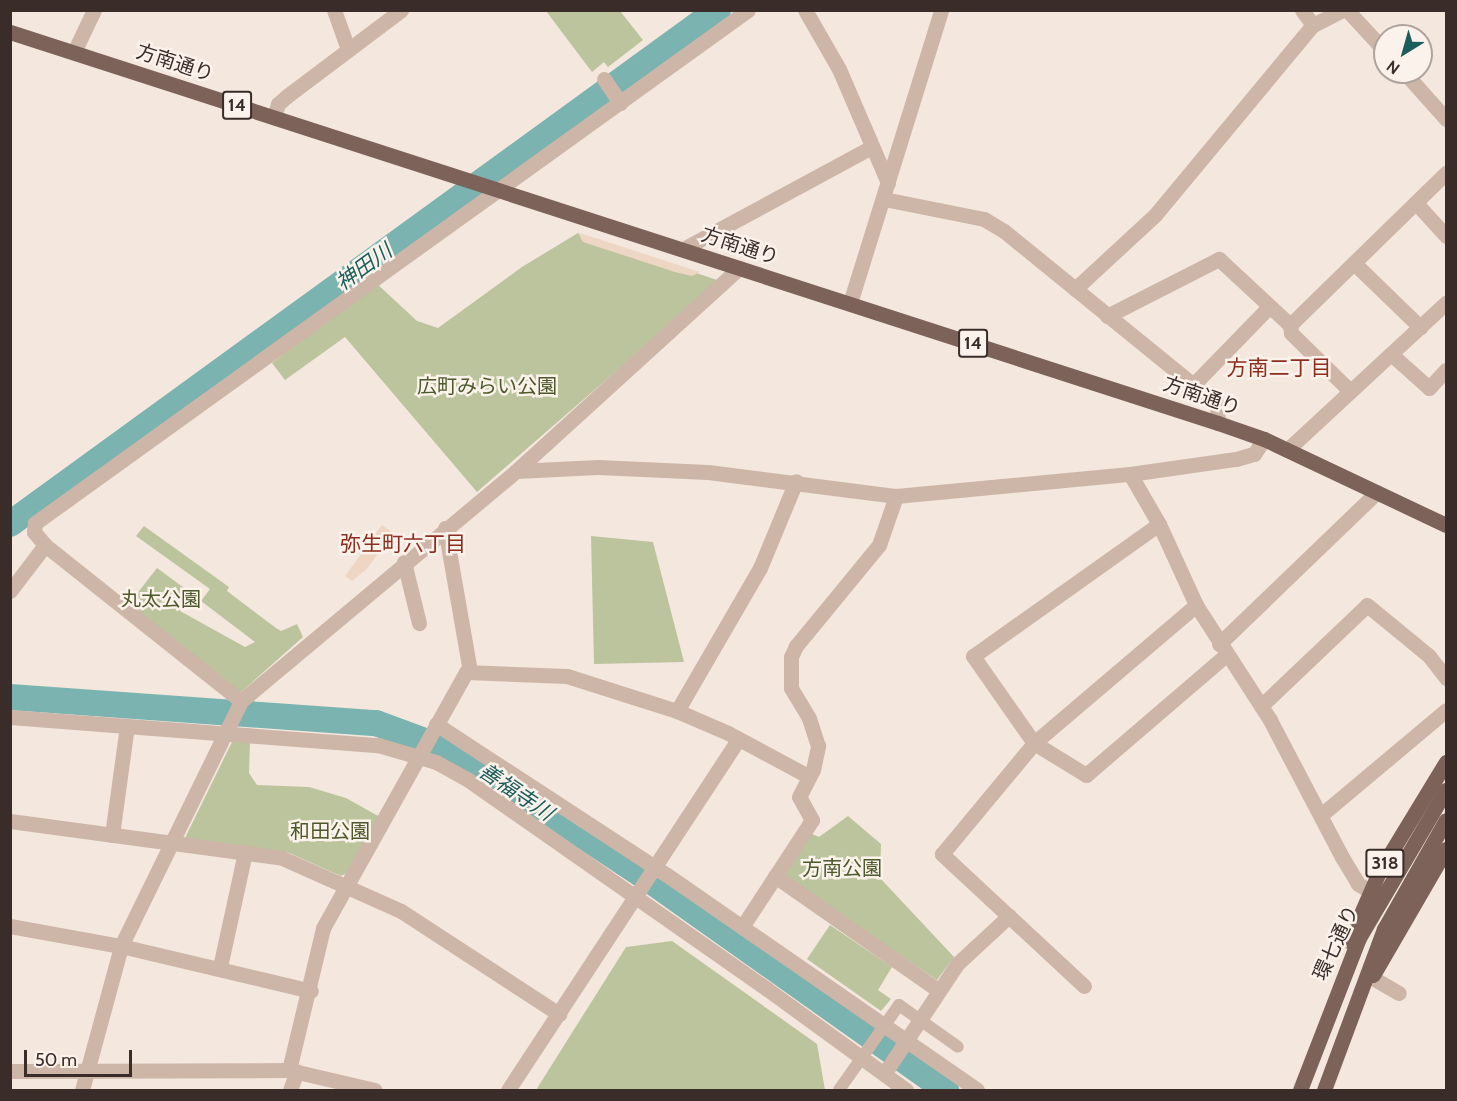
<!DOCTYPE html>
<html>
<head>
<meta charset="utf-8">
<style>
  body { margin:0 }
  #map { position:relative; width:1457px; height:1101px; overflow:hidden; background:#f4e7de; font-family:Cabin,"Noto Sans JP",sans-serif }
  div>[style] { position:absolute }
  .green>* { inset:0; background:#bbc49c }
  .plaza>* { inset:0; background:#edd7c4 }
  .river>* { height:26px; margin:-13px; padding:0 13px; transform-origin:13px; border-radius:13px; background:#7bb3b0 }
  .minor>* { height:15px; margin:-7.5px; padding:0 7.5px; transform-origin:7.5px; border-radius:7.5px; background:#cdb6a8 }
  .tertiary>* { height:15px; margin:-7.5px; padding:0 7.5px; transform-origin:7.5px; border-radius:7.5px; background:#cdb6a8 }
  .primary>* { height:15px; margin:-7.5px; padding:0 7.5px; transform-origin:7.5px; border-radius:7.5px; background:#7c6259 }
  .pedestrian-bridge>* { height:12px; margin:-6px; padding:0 6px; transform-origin:6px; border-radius:6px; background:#cdb6a8 }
  span { translate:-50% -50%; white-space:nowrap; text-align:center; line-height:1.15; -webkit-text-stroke:5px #fbf2eb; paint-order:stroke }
  .shield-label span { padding:2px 4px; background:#fbf2eb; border:2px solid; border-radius:4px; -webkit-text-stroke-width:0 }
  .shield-label { font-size:18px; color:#3a2c29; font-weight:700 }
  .street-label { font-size:20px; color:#3a2c29 }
  .park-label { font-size:20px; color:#4d592b }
  .water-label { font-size:21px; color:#1c5e5c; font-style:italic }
  .neighbourhood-label { font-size:21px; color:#8d2d1d }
  .frame { position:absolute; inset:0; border:12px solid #3a2c29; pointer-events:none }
  .north { position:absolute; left:1373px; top:24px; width:60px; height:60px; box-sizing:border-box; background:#fbf2eb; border:2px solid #aea39d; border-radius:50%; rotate:217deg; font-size:16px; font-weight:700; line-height:24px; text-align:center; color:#3a2c29 }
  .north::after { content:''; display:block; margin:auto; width:21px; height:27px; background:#1c5e5c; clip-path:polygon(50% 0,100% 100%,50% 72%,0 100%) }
  .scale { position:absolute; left:24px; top:1050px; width:108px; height:27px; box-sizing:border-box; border:3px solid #3a2c29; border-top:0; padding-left:8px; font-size:18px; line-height:21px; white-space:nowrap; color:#3a2c29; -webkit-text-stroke:4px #fbf2eb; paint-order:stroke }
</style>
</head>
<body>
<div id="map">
  <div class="green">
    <i style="clip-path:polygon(546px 11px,620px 11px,643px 40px,608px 67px,604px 62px,592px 72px)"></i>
    <i style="clip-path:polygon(578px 233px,720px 281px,477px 492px,345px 337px,285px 380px,272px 363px,375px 282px,417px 321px,438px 328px,522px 267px)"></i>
    <i style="clip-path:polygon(144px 526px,229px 587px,227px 591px,276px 628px,281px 631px,297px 624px,303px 637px,240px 693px,129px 604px,157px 568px,191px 593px,180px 611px,245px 647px,255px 642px,201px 601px,210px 589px,136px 536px)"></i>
    <i style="clip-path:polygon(591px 536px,653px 542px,684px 662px,594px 664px)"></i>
    <i style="clip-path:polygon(250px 741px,249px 773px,257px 785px,309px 787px,346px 798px,380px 817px,347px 873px,341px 876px,287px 852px,185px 838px,232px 742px)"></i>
    <i style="clip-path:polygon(848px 816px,881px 844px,880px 878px,954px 957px,937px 980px,782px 875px,810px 833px,819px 837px)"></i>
    <i style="clip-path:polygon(830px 925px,892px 967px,878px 990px,891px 999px,881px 1011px,807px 959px)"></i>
    <i style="clip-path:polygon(672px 941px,817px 1044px,825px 1090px,536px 1090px,626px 947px)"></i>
  </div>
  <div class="plaza">
    <i style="clip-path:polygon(578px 233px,586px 235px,700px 272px,692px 276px,675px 272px,583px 242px)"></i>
    <i style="clip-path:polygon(382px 525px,393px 533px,367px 569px,352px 581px,345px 576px)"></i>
  </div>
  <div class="river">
    <i style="left:10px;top:524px;width:875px;rotate:-35.98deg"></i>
    <i style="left:10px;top:697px;width:367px;rotate:4.1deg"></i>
    <i style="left:376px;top:723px;width:69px;rotate:20.3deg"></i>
    <i style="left:441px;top:747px;width:37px;rotate:27deg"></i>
    <i style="left:474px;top:764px;width:200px;rotate:33.4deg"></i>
    <i style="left:641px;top:874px;width:374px;rotate:35.3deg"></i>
  </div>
  <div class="minor">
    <i style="left:334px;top:10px;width:41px;rotate:70.3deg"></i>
    <i style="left:805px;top:10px;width:68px;rotate:60deg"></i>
    <i style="left:839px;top:69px;width:124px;rotate:66.7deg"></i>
    <i style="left:1302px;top:10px;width:19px;rotate:54deg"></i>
    <i style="left:1347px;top:10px;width:56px;rotate:47.2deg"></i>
    <i style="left:74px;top:52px;width:47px;rotate:-64.5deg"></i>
    <i style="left:1404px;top:72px;width:63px;rotate:48.2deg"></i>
    <i style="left:604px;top:79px;width:29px;rotate:56deg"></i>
    <i style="left:274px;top:117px;width:14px;rotate:-73deg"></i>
    <i style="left:278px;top:104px;width:12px;rotate:-42deg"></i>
    <i style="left:287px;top:96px;width:143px;rotate:-37deg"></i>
    <i style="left:884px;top:199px;width:102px;rotate:11.3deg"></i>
    <i style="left:984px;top:219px;width:23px;rotate:31deg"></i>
    <i style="left:1004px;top:231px;width:274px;rotate:39.1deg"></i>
    <i style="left:1217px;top:404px;width:19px;rotate:87deg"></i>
    <i style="left:1416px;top:203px;width:45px;rotate:47.7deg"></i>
    <i style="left:683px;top:249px;width:215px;rotate:-28.4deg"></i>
    <i style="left:1355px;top:264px;width:91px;rotate:44.1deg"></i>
    <i style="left:1075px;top:289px;width:109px;rotate:-42.8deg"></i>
    <i style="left:1155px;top:215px;width:247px;rotate:-50.3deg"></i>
    <i style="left:1313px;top:25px;width:33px;rotate:-27deg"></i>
    <i style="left:1107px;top:316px;width:126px;rotate:-27deg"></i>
    <i style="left:1219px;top:259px;width:97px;rotate:42.9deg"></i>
    <i style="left:1290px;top:325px;width:218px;rotate:-44.3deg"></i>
    <i style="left:1290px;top:325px;width:8px;rotate:83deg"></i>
    <i style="left:1291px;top:333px;width:83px;rotate:44.5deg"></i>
    <i style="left:1391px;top:354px;width:51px;rotate:41.8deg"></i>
    <i style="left:1429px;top:388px;width:25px;rotate:-47deg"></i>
    <i style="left:1194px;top:384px;width:107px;rotate:-45.8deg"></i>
    <i style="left:1287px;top:450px;width:217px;rotate:-42.8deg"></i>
    <i style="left:516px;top:471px;width:82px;rotate:-2.8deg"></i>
    <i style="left:598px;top:467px;width:110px;rotate:2.6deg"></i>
    <i style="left:708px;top:472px;width:190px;rotate:7.3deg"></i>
    <i style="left:896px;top:496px;width:235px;rotate:-5.4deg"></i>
    <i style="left:1130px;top:474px;width:107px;rotate:-8.1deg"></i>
    <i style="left:1236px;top:459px;width:19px;rotate:-16deg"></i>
    <i style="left:1254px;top:454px;width:18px;rotate:-56deg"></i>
    <i style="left:1130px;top:474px;width:58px;rotate:59.9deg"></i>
    <i style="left:1159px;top:524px;width:89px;rotate:65.4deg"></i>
    <i style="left:1196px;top:605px;width:137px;rotate:57.2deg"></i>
    <i style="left:1270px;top:720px;width:155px;rotate:62.3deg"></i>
    <i style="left:1342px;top:857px;width:31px;rotate:59deg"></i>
    <i style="left:1358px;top:884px;width:14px;rotate:30deg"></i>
    <i style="left:1159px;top:524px;width:228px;rotate:144.6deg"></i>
    <i style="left:973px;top:656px;width:106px;rotate:55deg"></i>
    <i style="left:1034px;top:743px;width:61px;rotate:31.6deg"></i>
    <i style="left:1086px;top:775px;width:183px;rotate:-40.6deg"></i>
    <i style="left:445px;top:528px;width:145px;rotate:80.1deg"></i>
    <i style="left:404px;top:562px;width:63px;rotate:76.2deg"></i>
    <i style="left:10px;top:591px;width:58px;rotate:-52.7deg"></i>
    <i style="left:1219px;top:644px;width:219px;rotate:-43.9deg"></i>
    <i style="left:241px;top:701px;width:251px;rotate:-141.5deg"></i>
    <i style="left:45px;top:545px;width:17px;rotate:-130deg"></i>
    <i style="left:34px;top:532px;width:9px;rotate:-84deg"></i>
    <i style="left:35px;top:523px;width:878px;rotate:-35.73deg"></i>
    <i style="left:1261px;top:706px;width:146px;rotate:-43.6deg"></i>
    <i style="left:1367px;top:605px;width:80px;rotate:39.4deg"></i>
    <i style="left:1429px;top:656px;width:28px;rotate:52deg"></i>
    <i style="left:677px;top:711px;width:165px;rotate:-59.9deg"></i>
    <i style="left:760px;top:568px;width:94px;rotate:-67.5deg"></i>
    <i style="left:10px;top:717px;width:369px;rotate:4.4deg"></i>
    <i style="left:378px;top:745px;width:60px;rotate:16.3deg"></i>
    <i style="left:436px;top:762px;width:35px;rotate:29deg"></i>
    <i style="left:467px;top:779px;width:366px;rotate:35deg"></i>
    <i style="left:767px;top:989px;width:172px;rotate:36deg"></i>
    <i style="left:436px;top:724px;width:276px;rotate:33.2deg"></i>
    <i style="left:667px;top:875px;width:377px;rotate:34.7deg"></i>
    <i style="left:225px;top:734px;width:37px;rotate:-64deg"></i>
    <i style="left:241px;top:701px;width:359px;rotate:-39.9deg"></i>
    <i style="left:516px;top:471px;width:302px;rotate:-42.3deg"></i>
    <i style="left:1321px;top:815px;width:163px;rotate:-40deg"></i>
    <i style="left:10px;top:821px;width:275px;rotate:7.7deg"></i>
    <i style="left:282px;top:858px;width:130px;rotate:24deg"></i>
    <i style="left:401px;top:911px;width:189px;rotate:33.1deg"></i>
    <i style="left:112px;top:835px;width:110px;rotate:-82.2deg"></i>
    <i style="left:775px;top:876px;width:200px;rotate:35deg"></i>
    <i style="left:742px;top:927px;width:128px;rotate:-56.8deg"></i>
    <i style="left:812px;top:820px;width:26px;rotate:-119deg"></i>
    <i style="left:799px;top:797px;width:30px;rotate:-63deg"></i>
    <i style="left:813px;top:770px;width:25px;rotate:-78deg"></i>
    <i style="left:818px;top:746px;width:29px;rotate:-108deg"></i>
    <i style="left:809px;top:718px;width:35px;rotate:-121deg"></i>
    <i style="left:791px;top:688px;width:31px;rotate:-90deg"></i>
    <i style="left:791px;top:657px;width:12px;rotate:-66deg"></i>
    <i style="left:796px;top:646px;width:131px;rotate:-50.6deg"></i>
    <i style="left:879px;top:545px;width:52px;rotate:-70.9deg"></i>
    <i style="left:121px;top:946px;width:195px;rotate:13.3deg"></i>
    <i style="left:220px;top:967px;width:118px;rotate:-77.7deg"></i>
    <i style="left:1371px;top:977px;width:32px;rotate:30deg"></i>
    <i style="left:1084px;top:986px;width:194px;rotate:-137.1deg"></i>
    <i style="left:942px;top:854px;width:144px;rotate:-50.3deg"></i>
    <i style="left:1034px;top:743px;width:213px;rotate:-40.4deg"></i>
    <i style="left:289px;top:1070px;width:146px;rotate:-76.5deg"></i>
    <i style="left:323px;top:928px;width:293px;rotate:-60.8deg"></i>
    <i style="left:466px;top:672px;width:101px;rotate:2.3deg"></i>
    <i style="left:567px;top:676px;width:115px;rotate:17.7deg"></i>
    <i style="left:677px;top:711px;width:56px;rotate:23.3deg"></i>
    <i style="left:728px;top:733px;width:91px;rotate:28.3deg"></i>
    <i style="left:884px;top:1074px;width:132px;rotate:-56.4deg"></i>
    <i style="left:957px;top:964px;width:71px;rotate:-42.7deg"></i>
    <i style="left:290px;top:1090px;width:20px;rotate:-70deg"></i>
    <i style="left:508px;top:1090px;width:420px;rotate:-56.7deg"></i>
  </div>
  <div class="tertiary">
    <i style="left:850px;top:303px;width:307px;rotate:-72.7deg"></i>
    <i style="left:10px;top:926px;width:113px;rotate:10.2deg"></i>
    <i style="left:10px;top:1071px;width:279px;rotate:-0.2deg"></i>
    <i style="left:289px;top:1070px;width:88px;rotate:13.1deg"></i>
    <i style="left:82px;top:1090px;width:149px;rotate:-74.8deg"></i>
    <i style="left:121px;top:946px;width:236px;rotate:-63.9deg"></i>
  </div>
  <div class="primary">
    <i style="left:10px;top:32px;width:1270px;rotate:17.94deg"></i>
    <i style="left:1218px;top:423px;width:49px;rotate:19.2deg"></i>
    <i style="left:1264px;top:439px;width:201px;rotate:25.3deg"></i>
    <i style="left:1349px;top:941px;width:75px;rotate:-66.5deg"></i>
    <i style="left:1379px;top:872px;width:129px;rotate:-58.7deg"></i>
    <i style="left:1373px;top:975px;width:146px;rotate:-59.9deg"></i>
    <i style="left:1300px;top:1090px;width:163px;rotate:-68.8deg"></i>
    <i style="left:1359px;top:938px;width:172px;rotate:-59.6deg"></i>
    <i style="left:1324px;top:1090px;width:172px;rotate:-69.6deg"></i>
    <i style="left:1384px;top:929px;width:125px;rotate:-60.4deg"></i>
  </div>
  <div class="pedestrian-bridge">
    <i style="left:839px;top:1090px;width:104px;rotate:-54.8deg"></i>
    <i style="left:899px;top:1005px;width:72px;rotate:35.4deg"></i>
  </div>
  <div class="shield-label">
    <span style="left:237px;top:105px">14</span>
    <span style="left:973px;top:343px">14</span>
    <span style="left:1385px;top:863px">318</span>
  </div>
  <div class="street-label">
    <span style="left:175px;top:63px;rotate:18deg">方南通り</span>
    <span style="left:740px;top:246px;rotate:18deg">方南通り</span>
    <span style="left:1202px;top:396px;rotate:19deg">方南通り</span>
    <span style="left:1336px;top:943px;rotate:-65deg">環七通り</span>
  </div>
  <div class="park-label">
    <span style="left:487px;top:386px">広町みらい公園</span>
    <span style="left:161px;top:599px">丸太公園</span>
    <span style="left:330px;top:831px">和田公園</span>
    <span style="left:842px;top:868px">方南公園</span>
  </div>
  <div class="water-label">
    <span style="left:364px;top:267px;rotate:-36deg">神田川</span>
    <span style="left:516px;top:792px;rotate:34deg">善福寺川</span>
  </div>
  <div class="neighbourhood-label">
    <span style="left:1279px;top:368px">方南二丁目</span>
    <span style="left:403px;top:544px">弥生町六丁目</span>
  </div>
  <div class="frame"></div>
  <div class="north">N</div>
  <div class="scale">50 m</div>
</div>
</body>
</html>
